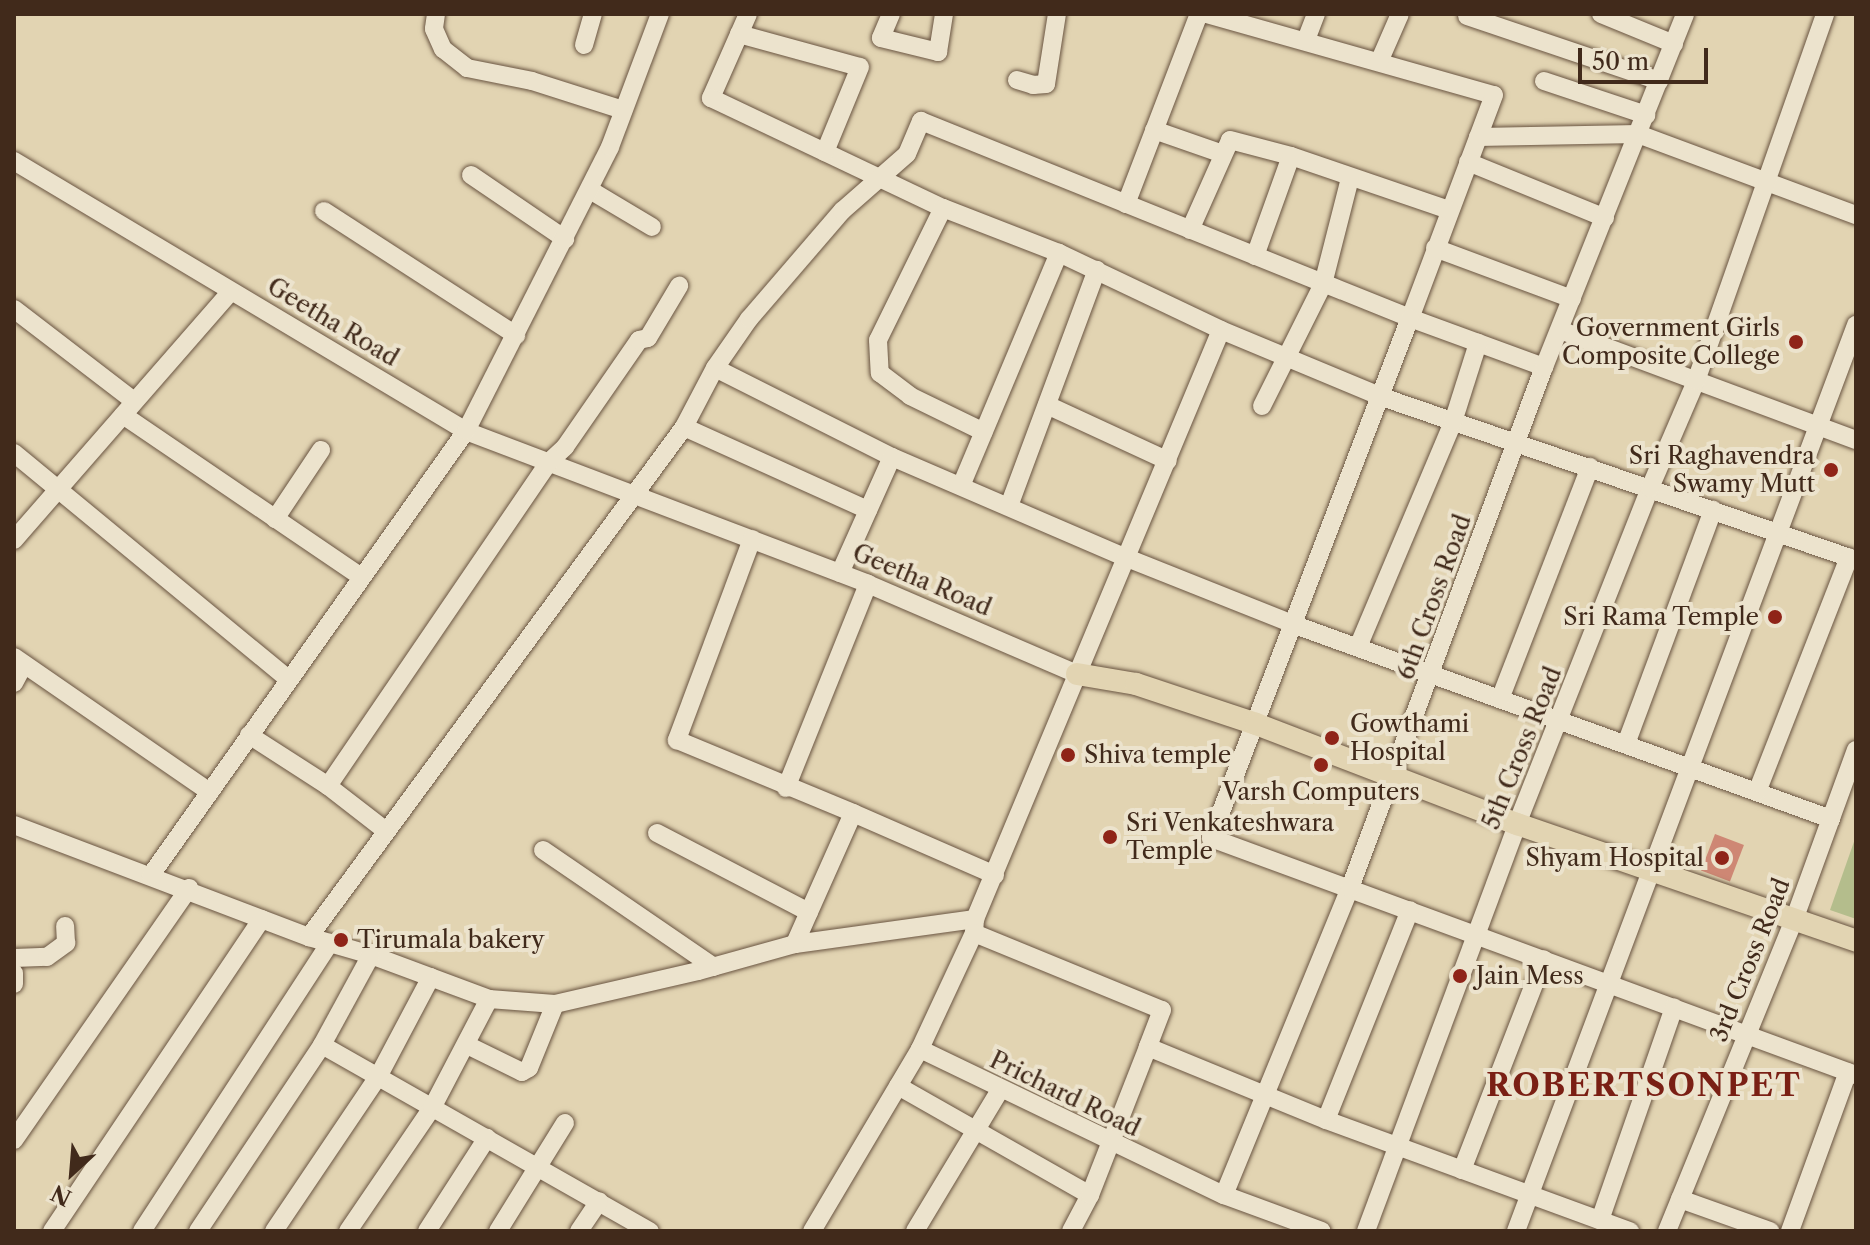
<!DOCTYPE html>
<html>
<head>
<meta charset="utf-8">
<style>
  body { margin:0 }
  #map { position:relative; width:1870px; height:1245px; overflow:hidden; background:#e2d4b2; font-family:"Libre Caslon Text",serif }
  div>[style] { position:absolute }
  .green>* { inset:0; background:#b4bd8c }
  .building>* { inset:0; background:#ce8774; transform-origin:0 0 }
  .roads { filter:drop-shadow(0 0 2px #695441) drop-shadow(0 0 2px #695441) }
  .minor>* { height:18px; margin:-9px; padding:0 9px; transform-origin:9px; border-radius:9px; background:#ece3cd }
  .major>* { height:22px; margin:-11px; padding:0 11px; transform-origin:11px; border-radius:11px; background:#e2d4b2 }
  .dots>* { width:22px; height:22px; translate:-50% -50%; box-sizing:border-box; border:4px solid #ece3cd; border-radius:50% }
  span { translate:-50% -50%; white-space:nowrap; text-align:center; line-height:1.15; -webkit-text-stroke:8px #ece3cd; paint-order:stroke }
  .street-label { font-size:24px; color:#412a1b }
  .poi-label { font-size:24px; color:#412a1b }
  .right { translate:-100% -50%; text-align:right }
  .left { translate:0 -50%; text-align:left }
  .district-label { font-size:32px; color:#7a1f14; font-weight:700; letter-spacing:2px }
  .frame { position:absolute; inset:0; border:16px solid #412a1b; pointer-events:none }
  .north { position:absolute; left:32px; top:1133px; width:80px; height:80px; -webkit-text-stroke:6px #ece3cd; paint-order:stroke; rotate:206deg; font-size:22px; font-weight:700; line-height:32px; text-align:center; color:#412a1b }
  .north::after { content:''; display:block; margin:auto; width:28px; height:36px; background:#412a1b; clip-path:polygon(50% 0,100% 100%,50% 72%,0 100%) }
  .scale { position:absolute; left:1578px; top:48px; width:130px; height:36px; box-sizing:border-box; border:4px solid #412a1b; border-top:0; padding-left:10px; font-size:24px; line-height:28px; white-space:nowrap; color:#412a1b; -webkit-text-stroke:6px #ece3cd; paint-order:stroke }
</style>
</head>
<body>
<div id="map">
  <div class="green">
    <i style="clip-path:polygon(1856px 836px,1856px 919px,1830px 910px)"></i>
  </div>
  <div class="building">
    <i style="left:1715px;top:834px;width:31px;height:39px;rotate:21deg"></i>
  </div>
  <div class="roads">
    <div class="minor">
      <i style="left:436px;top:14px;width:15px;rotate:98deg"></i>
      <i style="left:434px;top:29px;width:22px;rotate:66deg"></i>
      <i style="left:443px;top:49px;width:31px;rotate:38deg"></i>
      <i style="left:467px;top:68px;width:66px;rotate:11.3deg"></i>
      <i style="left:532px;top:81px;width:96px;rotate:17.7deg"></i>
      <i style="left:748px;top:14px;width:92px;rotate:113.8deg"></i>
      <i style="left:711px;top:98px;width:257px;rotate:25.4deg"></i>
      <i style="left:943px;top:208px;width:124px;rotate:21.2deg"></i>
      <i style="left:1059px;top:253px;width:179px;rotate:25.4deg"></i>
      <i style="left:1221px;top:330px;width:174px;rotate:22.6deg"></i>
      <i style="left:1382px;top:397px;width:501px;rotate:18.98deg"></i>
      <i style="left:891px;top:14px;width:26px;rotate:113deg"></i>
      <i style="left:881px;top:38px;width:59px;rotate:13.8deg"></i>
      <i style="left:938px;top:52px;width:38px;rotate:-81deg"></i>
      <i style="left:1207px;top:14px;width:298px;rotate:15.8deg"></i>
      <i style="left:1494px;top:95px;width:238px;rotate:110.6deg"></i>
      <i style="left:1410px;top:318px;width:143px;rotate:20.1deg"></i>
      <i style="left:1601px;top:14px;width:79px;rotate:22.3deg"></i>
      <i style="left:1467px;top:16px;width:203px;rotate:18.7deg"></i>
      <i style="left:739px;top:34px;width:125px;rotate:15.3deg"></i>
      <i style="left:860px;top:67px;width:92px;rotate:112.4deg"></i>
      <i style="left:1306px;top:40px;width:28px;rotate:-69deg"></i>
      <i style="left:584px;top:45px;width:32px;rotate:-74deg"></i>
      <i style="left:1379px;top:62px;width:52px;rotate:-66.4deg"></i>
      <i style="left:1017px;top:80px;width:17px;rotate:17deg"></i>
      <i style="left:1033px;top:85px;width:13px;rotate:-4deg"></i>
      <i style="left:1046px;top:84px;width:71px;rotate:-81.1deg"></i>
      <i style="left:1544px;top:81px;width:108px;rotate:18.4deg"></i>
      <i style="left:1154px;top:130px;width:73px;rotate:19.2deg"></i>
      <i style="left:1478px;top:137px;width:160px;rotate:-1.1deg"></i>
      <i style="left:1638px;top:134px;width:233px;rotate:20.4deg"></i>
      <i style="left:14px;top:161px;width:527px;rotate:30.85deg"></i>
      <i style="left:466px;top:431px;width:430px;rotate:20.8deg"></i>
      <i style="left:868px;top:584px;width:228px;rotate:23.3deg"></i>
      <i style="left:1468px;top:162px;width:148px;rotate:22.2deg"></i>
      <i style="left:471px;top:175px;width:114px;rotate:34.2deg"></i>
      <i style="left:590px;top:190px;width:72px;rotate:30.8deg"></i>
      <i style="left:1126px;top:204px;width:204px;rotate:-69deg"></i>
      <i style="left:943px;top:208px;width:147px;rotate:116.2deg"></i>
      <i style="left:878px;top:340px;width:33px;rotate:87deg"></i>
      <i style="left:880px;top:373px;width:38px;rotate:37deg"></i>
      <i style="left:910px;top:396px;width:82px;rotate:25.9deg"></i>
      <i style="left:324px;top:211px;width:229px;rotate:32.9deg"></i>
      <i style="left:1190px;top:230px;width:98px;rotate:-66deg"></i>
      <i style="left:1230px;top:140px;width:63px;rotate:14.7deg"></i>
      <i style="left:1435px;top:248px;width:146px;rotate:20.4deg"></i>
      <i style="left:1255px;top:256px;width:106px;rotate:-70.2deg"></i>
      <i style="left:1291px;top:156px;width:167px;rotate:18.9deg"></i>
      <i style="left:14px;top:309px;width:151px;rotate:37.5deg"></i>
      <i style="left:1560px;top:330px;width:316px;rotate:20.4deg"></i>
      <i style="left:715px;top:368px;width:198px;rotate:26.7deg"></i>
      <i style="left:892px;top:457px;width:256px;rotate:23.3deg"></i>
      <i style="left:1127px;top:558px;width:181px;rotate:21.7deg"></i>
      <i style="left:1295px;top:625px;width:570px;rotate:19.9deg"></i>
      <i style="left:1047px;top:405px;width:133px;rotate:24.8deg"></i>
      <i style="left:1262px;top:406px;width:136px;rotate:-63.4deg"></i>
      <i style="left:1323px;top:284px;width:109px;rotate:-75.7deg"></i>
      <i style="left:123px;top:415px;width:288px;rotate:34.2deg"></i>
      <i style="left:684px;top:427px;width:202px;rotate:24.3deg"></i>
      <i style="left:14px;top:453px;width:355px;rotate:39.5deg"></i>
      <i style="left:961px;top:486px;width:253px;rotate:-67.2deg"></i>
      <i style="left:1009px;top:506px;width:252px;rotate:-69.6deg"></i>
      <i style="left:275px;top:519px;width:83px;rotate:-56.3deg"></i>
      <i style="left:752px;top:539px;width:215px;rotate:110.5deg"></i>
      <i style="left:677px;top:740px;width:191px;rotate:22.5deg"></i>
      <i style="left:14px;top:540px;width:329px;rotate:-48.9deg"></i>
      <i style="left:840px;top:573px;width:127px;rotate:-65.9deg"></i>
      <i style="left:1358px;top:647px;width:244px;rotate:-67.1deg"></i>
      <i style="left:1453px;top:422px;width:83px;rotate:-72.4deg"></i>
      <i style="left:14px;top:657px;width:238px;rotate:34.6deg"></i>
      <i style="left:14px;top:683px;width:21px;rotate:-62deg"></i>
      <i style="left:1500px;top:699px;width:249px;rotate:-68.8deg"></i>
      <i style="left:249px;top:735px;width:94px;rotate:32.8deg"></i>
      <i style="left:328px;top:786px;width:72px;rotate:37.7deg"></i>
      <i style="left:1626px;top:744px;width:250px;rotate:-69.6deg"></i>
      <i style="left:328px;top:786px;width:392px;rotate:-55.7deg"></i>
      <i style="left:549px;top:462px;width:22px;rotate:-43deg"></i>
      <i style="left:565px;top:447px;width:130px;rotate:-55.3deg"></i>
      <i style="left:639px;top:340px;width:9px;rotate:-13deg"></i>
      <i style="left:648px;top:338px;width:61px;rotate:-59.2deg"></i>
      <i style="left:786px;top:788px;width:220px;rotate:-68.1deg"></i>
      <i style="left:1757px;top:792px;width:252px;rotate:-68.6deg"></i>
      <i style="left:14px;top:825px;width:316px;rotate:20.8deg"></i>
      <i style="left:309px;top:937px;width:65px;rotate:16.2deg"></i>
      <i style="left:371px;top:955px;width:126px;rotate:20.4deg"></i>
      <i style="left:489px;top:999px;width:66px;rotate:4.3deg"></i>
      <i style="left:555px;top:1004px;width:147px;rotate:-13deg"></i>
      <i style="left:698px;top:971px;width:101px;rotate:-15.6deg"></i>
      <i style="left:795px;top:944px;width:182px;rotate:-7.9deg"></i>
      <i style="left:975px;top:919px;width:638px;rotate:-67.33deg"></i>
      <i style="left:657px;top:833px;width:171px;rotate:27.5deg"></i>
      <i style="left:809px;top:912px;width:35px;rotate:114deg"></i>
      <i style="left:543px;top:850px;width:207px;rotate:34.4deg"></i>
      <i style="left:151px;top:875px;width:544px;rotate:-54.65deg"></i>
      <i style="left:466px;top:431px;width:318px;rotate:-63.1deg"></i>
      <i style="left:610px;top:147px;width:142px;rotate:-69.4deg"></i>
      <i style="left:809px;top:912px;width:108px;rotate:-66deg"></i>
      <i style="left:853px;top:813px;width:155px;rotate:23.6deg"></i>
      <i style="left:975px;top:919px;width:14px;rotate:94deg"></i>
      <i style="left:974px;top:933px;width:128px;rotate:115deg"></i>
      <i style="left:920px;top:1049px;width:337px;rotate:25.7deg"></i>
      <i style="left:1224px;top:1195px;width:104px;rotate:20.2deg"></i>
      <i style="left:974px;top:933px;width:203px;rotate:22.3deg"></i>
      <i style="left:1162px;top:1010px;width:40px;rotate:111deg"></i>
      <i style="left:309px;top:937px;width:633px;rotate:-53.67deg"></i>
      <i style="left:684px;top:427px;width:67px;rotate:-62.3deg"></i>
      <i style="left:715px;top:368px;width:60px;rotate:-55.2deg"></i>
      <i style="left:749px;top:319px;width:143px;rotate:-49.3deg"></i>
      <i style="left:842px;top:211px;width:86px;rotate:-41.2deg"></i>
      <i style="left:907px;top:154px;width:36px;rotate:-67deg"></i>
      <i style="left:921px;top:121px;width:527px;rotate:21.94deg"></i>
      <i style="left:1410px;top:318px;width:557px;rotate:110.94deg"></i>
      <i style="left:1211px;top:838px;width:687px;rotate:20.18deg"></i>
      <i style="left:371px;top:955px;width:102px;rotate:118.6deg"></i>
      <i style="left:322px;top:1045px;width:377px;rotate:29.6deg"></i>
      <i style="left:14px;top:958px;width:33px;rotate:-2deg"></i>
      <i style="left:47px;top:957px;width:24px;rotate:-36deg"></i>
      <i style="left:66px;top:943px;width:17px;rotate:-93deg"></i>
      <i style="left:14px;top:973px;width:11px;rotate:90deg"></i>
      <i style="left:467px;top:1045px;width:61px;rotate:26.1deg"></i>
      <i style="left:522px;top:1072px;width:8px;rotate:-30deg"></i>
      <i style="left:529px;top:1068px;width:69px;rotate:-67.9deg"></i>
      <i style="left:898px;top:1086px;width:221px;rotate:29.6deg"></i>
      <i style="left:1326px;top:1120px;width:226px;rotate:-68.2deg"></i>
      <i style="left:14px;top:1140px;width:307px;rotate:-55.2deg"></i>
      <i style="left:1462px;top:1170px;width:226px;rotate:-68.8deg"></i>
      <i style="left:1224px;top:1195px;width:332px;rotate:-67.7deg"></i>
      <i style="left:1350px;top:888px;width:556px;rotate:-69.58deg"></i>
      <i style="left:1544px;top:367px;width:380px;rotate:-68.2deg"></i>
      <i style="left:1680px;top:1199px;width:96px;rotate:19.6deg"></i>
      <i style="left:1600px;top:1220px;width:225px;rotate:-70.8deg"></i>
      <i style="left:52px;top:1231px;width:376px;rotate:-56.1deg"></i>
      <i style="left:142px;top:1231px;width:344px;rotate:-56.9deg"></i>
      <i style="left:198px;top:1231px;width:224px;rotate:-56.3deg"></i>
      <i style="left:274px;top:1231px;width:186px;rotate:-56deg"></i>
      <i style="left:378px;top:1077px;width:113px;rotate:-62.1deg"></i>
      <i style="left:348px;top:1231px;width:149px;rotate:-55.7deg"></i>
      <i style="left:432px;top:1108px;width:123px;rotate:-62.4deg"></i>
      <i style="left:427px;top:1231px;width:111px;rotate:-57.2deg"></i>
      <i style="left:498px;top:1231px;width:127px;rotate:-58.2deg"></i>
      <i style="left:579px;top:1231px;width:36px;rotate:-56deg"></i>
      <i style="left:812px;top:1231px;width:212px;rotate:-59.3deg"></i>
      <i style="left:915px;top:1231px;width:165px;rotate:-58.9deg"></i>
      <i style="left:1071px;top:1231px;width:41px;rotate:-62.2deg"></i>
      <i style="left:1090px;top:1195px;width:159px;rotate:-68.6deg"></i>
      <i style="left:1148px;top:1047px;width:192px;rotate:22.3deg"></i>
      <i style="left:1326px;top:1120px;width:324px;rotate:20.1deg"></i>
      <i style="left:1366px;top:1231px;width:434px;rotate:-69.6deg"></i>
      <i style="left:1517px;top:824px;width:361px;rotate:-68.4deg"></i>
      <i style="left:1650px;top:488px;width:116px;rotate:-66.7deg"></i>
      <i style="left:1696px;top:381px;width:389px;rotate:-70.6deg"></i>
      <i style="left:1516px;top:1231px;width:968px;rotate:-69.43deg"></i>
      <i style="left:1667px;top:1231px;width:336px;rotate:-67.8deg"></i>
      <i style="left:1794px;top:920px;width:181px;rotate:-70deg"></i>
      <i style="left:1790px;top:1231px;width:169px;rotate:-70deg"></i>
    </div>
    <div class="major">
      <i style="left:1077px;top:674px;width:60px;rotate:9.6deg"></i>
      <i style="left:1136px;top:684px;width:126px;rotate:18.4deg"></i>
      <i style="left:1256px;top:724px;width:280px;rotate:21deg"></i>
      <i style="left:1517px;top:824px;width:359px;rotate:19deg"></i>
    </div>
  </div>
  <div class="dots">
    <i style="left:1796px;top:342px;background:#8f2418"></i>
    <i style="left:1831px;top:470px;background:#8f2418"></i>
    <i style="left:1775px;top:617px;background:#8f2418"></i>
    <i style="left:1332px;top:738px;background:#8f2418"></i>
    <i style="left:1068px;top:755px;background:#8f2418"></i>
    <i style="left:1321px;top:765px;background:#8f2418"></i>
    <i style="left:1110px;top:837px;background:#8f2418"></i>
    <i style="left:1722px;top:858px;background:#8f2418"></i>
    <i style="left:341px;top:940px;background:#8f2418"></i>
    <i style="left:1460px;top:976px;background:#8f2418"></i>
  </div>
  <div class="street-label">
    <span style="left:333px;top:322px;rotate:31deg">Geetha Road</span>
    <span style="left:922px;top:580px;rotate:23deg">Geetha Road</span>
    <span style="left:1434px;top:597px;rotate:-70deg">6th Cross Road</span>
    <span style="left:1522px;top:748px;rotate:-68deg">5th Cross Road</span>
    <span style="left:1750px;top:960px;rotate:-68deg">3rd Cross Road</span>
    <span style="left:1065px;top:1094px;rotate:26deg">Prichard Road</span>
  </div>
  <div class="poi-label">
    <span class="right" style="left:1780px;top:342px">Government Girls<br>Composite College</span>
    <span class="right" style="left:1815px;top:470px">Sri Raghavendra<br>Swamy Mutt</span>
    <span class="right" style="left:1759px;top:617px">Sri Rama Temple</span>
    <span class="left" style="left:1350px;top:738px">Gowthami<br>Hospital</span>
    <span class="left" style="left:1084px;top:755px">Shiva temple</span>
    <span style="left:1321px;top:792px">Varsh Computers</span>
    <span class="left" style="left:1126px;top:837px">Sri Venkateshwara<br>Temple</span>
    <span class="right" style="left:1704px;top:858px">Shyam Hospital</span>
    <span class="left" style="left:357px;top:940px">Tirumala bakery</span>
    <span class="left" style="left:1476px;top:976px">Jain Mess</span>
  </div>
  <div class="district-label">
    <span style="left:1644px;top:1085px">ROBERTSONPET</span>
  </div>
  <div class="frame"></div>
  <div class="north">N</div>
  <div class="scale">50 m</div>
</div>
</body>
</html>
